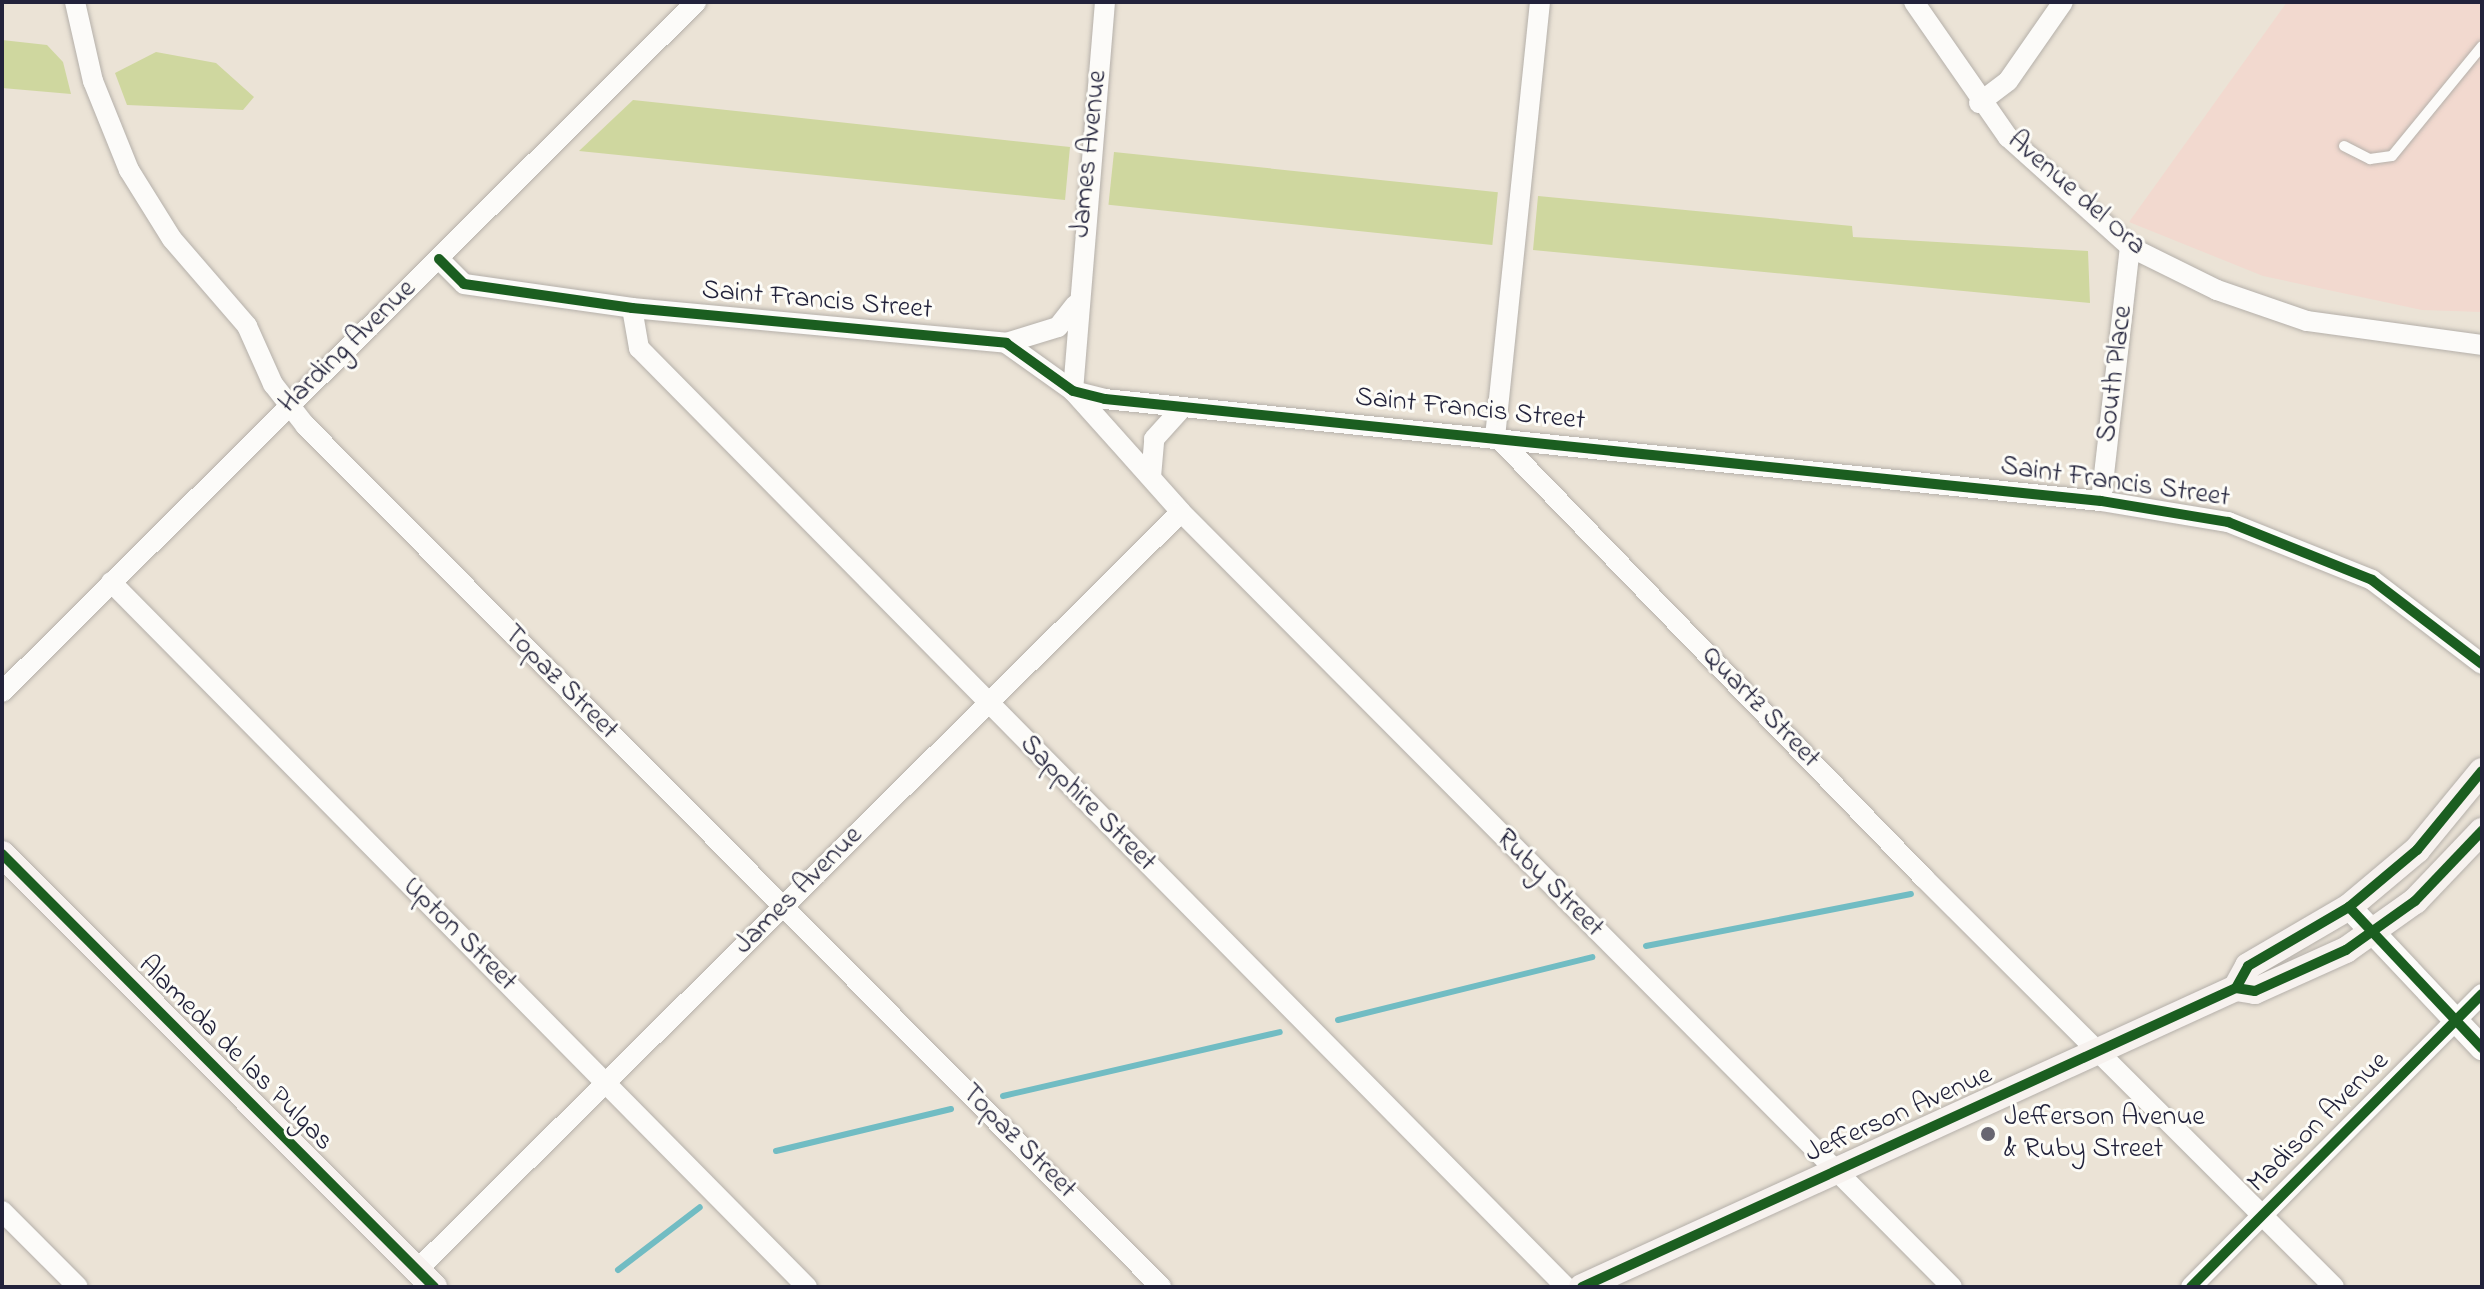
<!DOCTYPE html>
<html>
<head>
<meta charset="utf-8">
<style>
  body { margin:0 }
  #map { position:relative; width:2484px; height:1289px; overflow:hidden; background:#ebe3d6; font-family:"Indie Flower",sans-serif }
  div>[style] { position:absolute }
  .built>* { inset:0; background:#f2d9cf }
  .green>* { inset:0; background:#cfd79f; transform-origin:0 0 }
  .stream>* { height:6px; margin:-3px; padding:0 3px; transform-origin:3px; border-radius:3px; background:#71bcc3 }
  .roads { filter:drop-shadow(0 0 2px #b5b0aa) drop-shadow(0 0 2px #b5b0aa) }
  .service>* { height:10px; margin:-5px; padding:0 5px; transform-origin:5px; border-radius:5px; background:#fcfbf9 }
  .minor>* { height:20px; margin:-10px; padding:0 10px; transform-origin:10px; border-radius:10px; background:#fcfbf9 }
  .tertiary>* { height:24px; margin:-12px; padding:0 12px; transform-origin:12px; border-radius:12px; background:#fcfbf9 }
  .secondary>* { height:26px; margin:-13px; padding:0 13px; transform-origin:13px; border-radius:13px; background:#f7f2ef }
  .cycleway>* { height:10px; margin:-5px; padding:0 5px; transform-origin:5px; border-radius:5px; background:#1b5e20 }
  .dots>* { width:22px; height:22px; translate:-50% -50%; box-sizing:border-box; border:4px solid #fdfcf7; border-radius:50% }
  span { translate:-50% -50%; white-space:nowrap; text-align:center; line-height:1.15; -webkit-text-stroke:6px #fdfcf7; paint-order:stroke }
  .street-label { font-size:28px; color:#22223b }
  .poi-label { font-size:28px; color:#22223b }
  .left { translate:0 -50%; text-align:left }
  .frame { position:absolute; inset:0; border:4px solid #22223b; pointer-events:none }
</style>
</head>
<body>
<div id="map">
  <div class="built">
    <i style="clip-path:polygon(2287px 2px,2482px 2px,2482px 312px,2422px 310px,2263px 276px,2129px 222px)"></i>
  </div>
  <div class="green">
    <i style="clip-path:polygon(2px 40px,47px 45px,63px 62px,71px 94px,2px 88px)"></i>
    <i style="clip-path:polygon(156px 52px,216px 63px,254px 97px,243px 110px,127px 105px,115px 73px)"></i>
    <i style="clip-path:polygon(633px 100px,1070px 147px,1065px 200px,579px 151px)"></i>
    <i style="left:1114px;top:152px;width:386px;height:53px;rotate:6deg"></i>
    <i style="clip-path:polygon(1538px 196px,1852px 226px,1853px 237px,2088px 251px,2090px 303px,1533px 250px)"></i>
  </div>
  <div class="stream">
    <i style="left:1646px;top:946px;width:270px;rotate:-11.1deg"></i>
    <i style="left:1338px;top:1020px;width:262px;rotate:-13.9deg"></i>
    <i style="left:1003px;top:1096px;width:284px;rotate:-13deg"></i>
    <i style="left:776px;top:1151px;width:180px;rotate:-13.5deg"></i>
    <i style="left:618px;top:1270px;width:103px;rotate:-37.5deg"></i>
  </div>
  <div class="roads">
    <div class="service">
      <i style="left:2344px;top:146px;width:29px;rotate:27deg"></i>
      <i style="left:2370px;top:159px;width:22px;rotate:-8deg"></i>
      <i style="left:2392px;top:156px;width:142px;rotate:-50.7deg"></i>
    </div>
    <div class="minor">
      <i style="left:75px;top:2px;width:81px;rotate:77.2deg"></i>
      <i style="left:93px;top:81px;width:96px;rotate:68deg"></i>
      <i style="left:129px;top:170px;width:81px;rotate:58.1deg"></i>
      <i style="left:172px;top:239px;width:115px;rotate:49.2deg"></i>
      <i style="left:247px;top:326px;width:64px;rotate:65.9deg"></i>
      <i style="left:273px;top:384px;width:52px;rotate:52deg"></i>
      <i style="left:305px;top:425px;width:1215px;rotate:45.2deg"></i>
      <i style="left:1540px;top:2px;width:435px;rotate:95.9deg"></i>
      <i style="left:1495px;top:435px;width:617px;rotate:45.92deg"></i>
      <i style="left:1924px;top:878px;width:579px;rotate:44.93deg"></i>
      <i style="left:1914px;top:2px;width:165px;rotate:55.2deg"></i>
      <i style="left:2008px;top:137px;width:164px;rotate:42deg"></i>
      <i style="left:2130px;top:247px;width:97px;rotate:26.3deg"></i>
      <i style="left:2217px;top:290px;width:95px;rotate:19deg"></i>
      <i style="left:2307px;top:321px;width:177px;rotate:7.8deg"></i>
      <i style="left:1979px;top:103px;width:36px;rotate:-37deg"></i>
      <i style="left:2008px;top:81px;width:96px;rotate:-55.2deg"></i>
      <i style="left:439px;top:259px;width:35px;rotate:45deg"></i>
      <i style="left:464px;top:284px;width:170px;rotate:8.1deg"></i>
      <i style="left:632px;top:308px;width:376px;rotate:5.3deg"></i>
      <i style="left:1006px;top:343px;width:82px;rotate:35.6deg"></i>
      <i style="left:1073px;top:391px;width:33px;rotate:14deg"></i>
      <i style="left:1105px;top:399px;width:1001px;rotate:5.85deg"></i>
      <i style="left:2101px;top:501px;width:129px;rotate:9.4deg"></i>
      <i style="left:2228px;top:522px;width:155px;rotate:21.9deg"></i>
      <i style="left:2372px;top:580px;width:138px;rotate:37.4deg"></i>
      <i style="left:632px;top:308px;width:41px;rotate:80.1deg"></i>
      <i style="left:639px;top:348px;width:1319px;rotate:45.37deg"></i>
      <i style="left:1006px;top:343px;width:54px;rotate:-17.1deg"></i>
      <i style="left:1058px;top:327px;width:28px;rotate:-52deg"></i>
      <i style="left:1073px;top:391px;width:162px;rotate:48.2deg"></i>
      <i style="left:1181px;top:512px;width:1093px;rotate:45.15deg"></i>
      <i style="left:1073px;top:391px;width:390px;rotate:-85.3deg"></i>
      <i style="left:1151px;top:477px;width:38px;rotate:-85deg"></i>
      <i style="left:1154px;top:439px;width:43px;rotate:-47.8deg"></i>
      <i style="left:2101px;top:501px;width:256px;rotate:-83.5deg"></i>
      <i style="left:111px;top:582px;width:991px;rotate:45.37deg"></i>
      <i style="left:2px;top:692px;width:979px;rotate:-44.83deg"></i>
      <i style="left:2px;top:1211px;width:107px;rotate:45deg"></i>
      <i style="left:417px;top:1270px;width:1076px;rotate:-44.77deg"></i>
      <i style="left:2191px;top:1287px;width:413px;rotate:-45.2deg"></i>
    </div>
    <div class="tertiary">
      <i style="left:2349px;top:907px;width:194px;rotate:46.7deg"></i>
    </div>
    <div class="secondary">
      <i style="left:2px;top:854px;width:612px;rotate:45.07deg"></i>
      <i style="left:2236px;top:988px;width:25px;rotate:-61deg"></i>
      <i style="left:2248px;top:966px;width:117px;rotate:-30.3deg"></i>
      <i style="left:2349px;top:907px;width:89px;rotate:-40deg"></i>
      <i style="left:2417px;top:850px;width:102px;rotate:-50.6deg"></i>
      <i style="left:1582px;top:1287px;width:719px;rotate:-24.57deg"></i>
      <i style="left:2236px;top:988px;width:19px;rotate:9deg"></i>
      <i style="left:2255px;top:991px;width:100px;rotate:-24.3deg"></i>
      <i style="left:2346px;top:950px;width:85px;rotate:-35.4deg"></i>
      <i style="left:2415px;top:901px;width:97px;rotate:-46.3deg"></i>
    </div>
  </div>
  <div class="cycleway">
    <i style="left:439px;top:259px;width:35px;rotate:45deg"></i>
    <i style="left:464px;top:284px;width:170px;rotate:8.1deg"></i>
    <i style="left:632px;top:308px;width:376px;rotate:5.3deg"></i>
    <i style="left:1006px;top:343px;width:82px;rotate:35.6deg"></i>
    <i style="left:1073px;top:391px;width:33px;rotate:14deg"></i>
    <i style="left:1105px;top:399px;width:1001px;rotate:5.85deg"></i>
    <i style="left:2101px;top:501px;width:129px;rotate:9.4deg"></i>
    <i style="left:2228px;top:522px;width:155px;rotate:21.9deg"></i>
    <i style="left:2372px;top:580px;width:138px;rotate:37.4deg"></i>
    <i style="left:2px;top:854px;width:612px;rotate:45.07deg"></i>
    <i style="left:2349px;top:907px;width:194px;rotate:46.7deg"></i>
    <i style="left:2236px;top:988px;width:25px;rotate:-61deg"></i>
    <i style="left:2248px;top:966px;width:117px;rotate:-30.3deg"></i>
    <i style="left:2349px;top:907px;width:89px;rotate:-40deg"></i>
    <i style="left:2417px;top:850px;width:102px;rotate:-50.6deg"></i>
    <i style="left:1582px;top:1287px;width:719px;rotate:-24.57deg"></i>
    <i style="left:2236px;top:988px;width:19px;rotate:9deg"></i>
    <i style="left:2255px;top:991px;width:100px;rotate:-24.3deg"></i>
    <i style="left:2346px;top:950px;width:85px;rotate:-35.4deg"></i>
    <i style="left:2415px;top:901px;width:97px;rotate:-46.3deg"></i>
    <i style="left:2191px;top:1287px;width:413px;rotate:-45.2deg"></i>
  </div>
  <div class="dots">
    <i style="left:1988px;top:1134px;background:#686671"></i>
  </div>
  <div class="street-label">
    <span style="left:1090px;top:154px;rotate:-84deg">James Avenue</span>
    <span style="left:2076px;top:194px;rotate:41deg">Avenue del Ora</span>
    <span style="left:817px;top:301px;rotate:5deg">Saint Francis Street</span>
    <span style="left:348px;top:347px;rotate:-44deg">Harding Avenue</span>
    <span style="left:2116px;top:374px;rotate:-83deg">South Place</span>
    <span style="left:1470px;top:410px;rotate:6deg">Saint Francis Street</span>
    <span style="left:2115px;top:483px;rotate:8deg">Saint Francis Street</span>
    <span style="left:560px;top:683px;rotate:45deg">Topaz Street</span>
    <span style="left:1760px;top:708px;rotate:46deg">Quartz Street</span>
    <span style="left:1087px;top:804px;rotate:45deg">Sapphire Street</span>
    <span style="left:1549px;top:884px;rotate:45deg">Ruby Street</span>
    <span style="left:799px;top:891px;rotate:-45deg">James Avenue</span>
    <span style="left:459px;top:935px;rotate:45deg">Upton Street</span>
    <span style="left:235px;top:1054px;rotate:45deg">Alameda de las Pulgas</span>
    <span style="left:1899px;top:1115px;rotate:-24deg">Jefferson Avenue</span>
    <span style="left:2319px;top:1123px;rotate:-45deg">Madison Avenue</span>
    <span style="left:1018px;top:1142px;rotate:45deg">Topaz Street</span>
  </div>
  <div class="poi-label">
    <span class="left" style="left:2004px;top:1134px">Jefferson Avenue<br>&amp; Ruby Street</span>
  </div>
  <div class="frame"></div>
</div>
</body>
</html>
